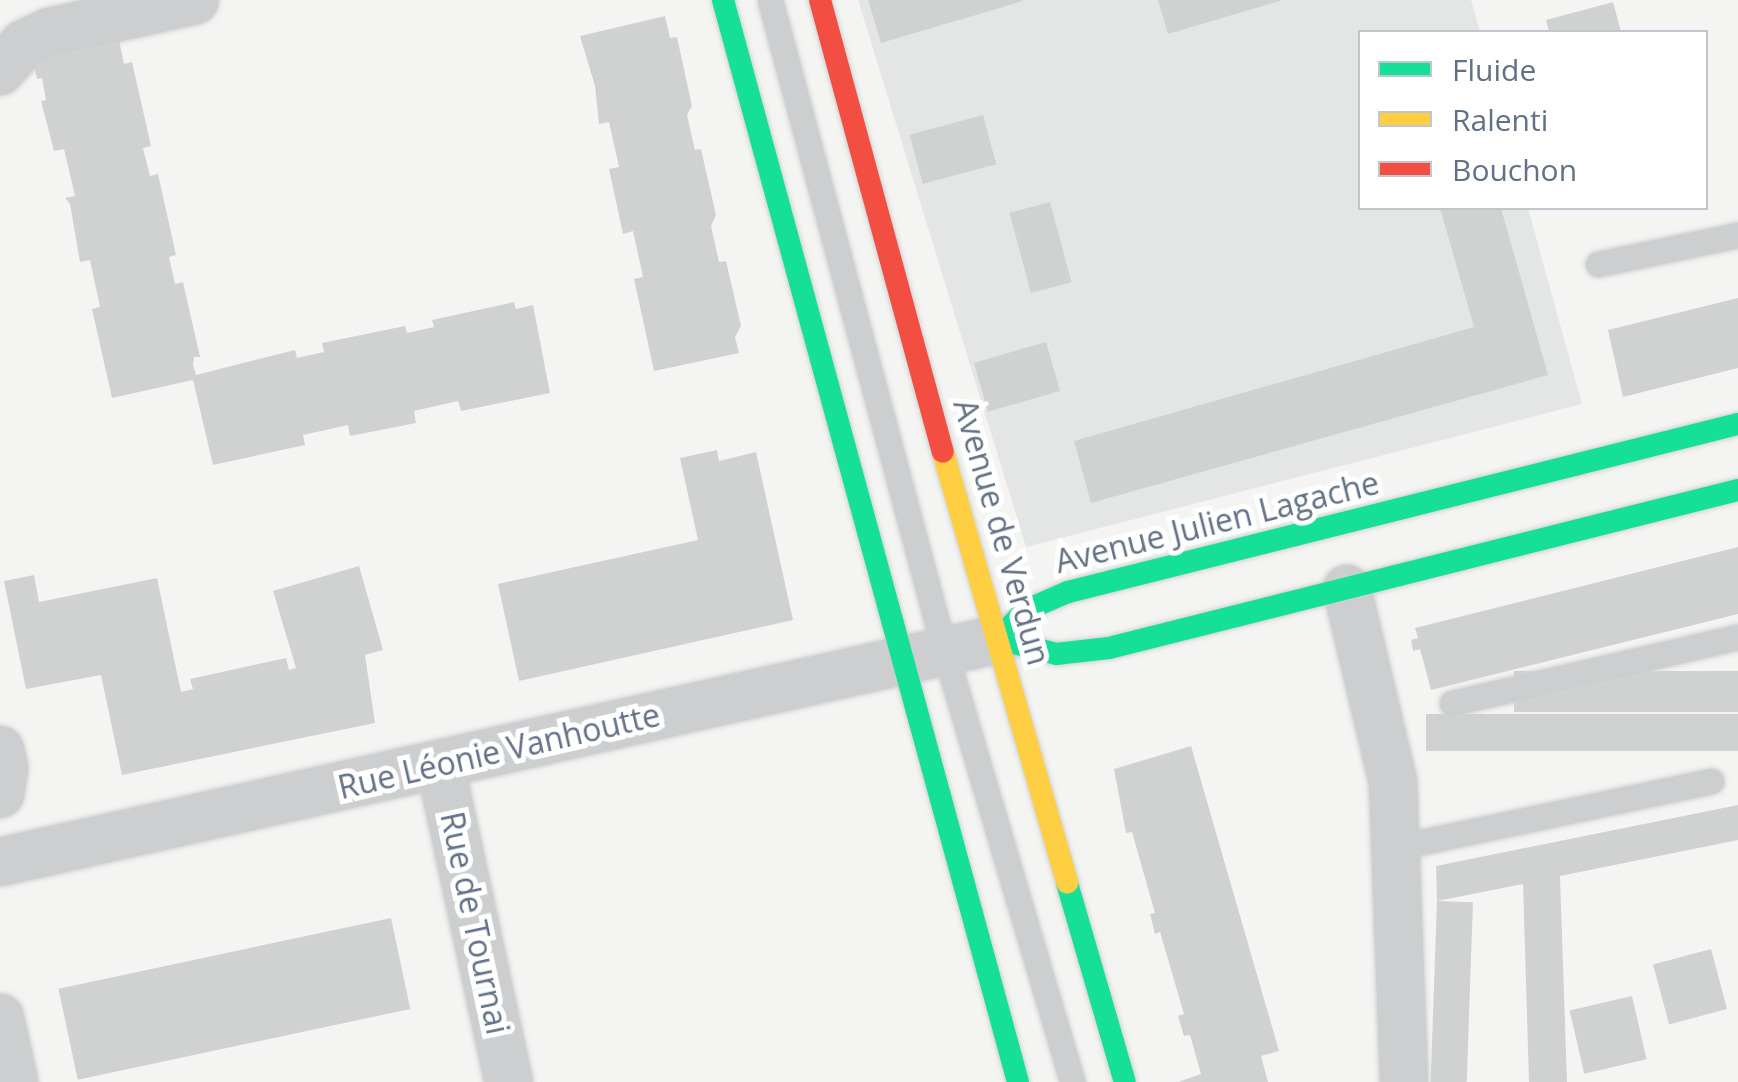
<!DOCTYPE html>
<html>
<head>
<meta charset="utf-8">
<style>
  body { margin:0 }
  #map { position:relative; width:1738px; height:1082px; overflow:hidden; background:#f4f5f2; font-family:"Open Sans",sans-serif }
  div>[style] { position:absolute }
  .built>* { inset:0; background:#e4e6e5 }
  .building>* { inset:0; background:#d0d2d2; transform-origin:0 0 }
  .roads { filter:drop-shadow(0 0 2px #d0d2d3) drop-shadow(0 0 2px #d0d2d3) }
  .lane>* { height:25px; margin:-12.5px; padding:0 12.5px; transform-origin:12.5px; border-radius:12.5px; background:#cdcecf }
  .street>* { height:48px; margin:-24px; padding:0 24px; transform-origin:24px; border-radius:24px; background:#cdcecf }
  .fast>* { height:22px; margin:-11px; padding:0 11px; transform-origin:11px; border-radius:11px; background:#16e098 }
  .slow>* { height:22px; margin:-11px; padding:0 11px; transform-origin:11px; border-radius:11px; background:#ffcf43 }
  .jam>* { height:22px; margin:-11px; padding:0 11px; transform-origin:11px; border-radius:11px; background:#f24e42 }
  span { translate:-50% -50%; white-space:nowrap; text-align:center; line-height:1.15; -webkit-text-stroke:10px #fff; paint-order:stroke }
  .street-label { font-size:32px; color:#627185 }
  .legend { position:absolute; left:1358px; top:30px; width:350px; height:180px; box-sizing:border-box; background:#fff; border:2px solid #c0c6ce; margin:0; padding:12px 18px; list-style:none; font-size:30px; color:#627185 }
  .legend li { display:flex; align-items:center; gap:20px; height:50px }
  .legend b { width:50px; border:2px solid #c0c6ce }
</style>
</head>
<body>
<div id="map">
  <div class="built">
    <i style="clip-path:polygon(858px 0,1471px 0,1480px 32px,1360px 32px,1360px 208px,1528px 208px,1582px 404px,1026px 547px)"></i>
  </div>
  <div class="building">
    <i style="clip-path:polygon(868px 0,1022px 0,1023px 1px,881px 43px)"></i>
    <i style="clip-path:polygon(1158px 0,1280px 0,1280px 1px,1168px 34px)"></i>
    <i style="clip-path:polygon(1613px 2px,1621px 32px,1549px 32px,1546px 20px)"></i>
    <i style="clip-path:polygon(665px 16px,670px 38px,677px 37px,692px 106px,687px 115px,695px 150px,701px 149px,716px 215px,711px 226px,719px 262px,726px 261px,741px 326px,735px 337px,739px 353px,654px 371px,634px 279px,643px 277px,633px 231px,623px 234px,609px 169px,619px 167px,609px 122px,599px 124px,595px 86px,580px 36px)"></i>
    <i style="clip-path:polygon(119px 40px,124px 64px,132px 62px,151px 146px,143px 148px,150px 176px,158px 174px,176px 255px,169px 257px,175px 284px,183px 282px,200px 357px,194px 357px,193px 365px,196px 375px,295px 350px,297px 358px,324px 352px,322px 343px,405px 326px,407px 333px,434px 327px,432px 320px,514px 302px,516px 309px,533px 305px,550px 393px,461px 411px,458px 401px,414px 411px,416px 423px,350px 436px,348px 425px,303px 435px,305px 445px,213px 465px,193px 380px,112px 398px,92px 309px,100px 307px,90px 260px,80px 262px,70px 204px,65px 198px,75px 196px,64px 149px,54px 151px,41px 101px,46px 100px,42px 78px,37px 79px,33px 61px)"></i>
    <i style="left:983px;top:115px;width:51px;height:76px;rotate:75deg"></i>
    <i style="left:1050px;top:202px;width:83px;height:42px;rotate:75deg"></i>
    <i style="clip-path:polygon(1440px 208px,1501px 208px,1548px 375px,1091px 503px,1074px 441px,1474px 327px)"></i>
    <i style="clip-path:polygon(1738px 298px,1738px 368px,1623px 397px,1608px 330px)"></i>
    <i style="left:1046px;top:342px;width:51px;height:75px;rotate:74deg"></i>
    <i style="clip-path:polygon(717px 450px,719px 461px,756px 452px,793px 620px,519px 681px,498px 584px,698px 540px,680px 458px)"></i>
    <i style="clip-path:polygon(1738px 547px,1738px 614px,1431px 690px,1420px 649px,1413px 651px,1411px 640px,1418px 638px,1415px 628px)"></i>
    <i style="clip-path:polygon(359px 566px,383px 650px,365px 655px,375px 723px,122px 775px,101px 675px,26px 689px,4px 581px,34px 575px,39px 602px,157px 578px,181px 692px,193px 689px,190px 679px,286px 658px,289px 670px,296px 668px,273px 591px)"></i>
    <i style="left:1738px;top:671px;width:41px;height:224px;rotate:90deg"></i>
    <i style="left:1738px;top:714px;width:37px;height:312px;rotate:90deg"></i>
    <i style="clip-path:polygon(1191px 746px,1279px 1051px,1261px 1056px,1268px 1082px,1178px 1082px,1201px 1074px,1190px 1035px,1184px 1036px,1178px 1016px,1184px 1014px,1160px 932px,1155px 934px,1150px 914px,1155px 913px,1132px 832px,1126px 833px,1114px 769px)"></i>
    <i style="clip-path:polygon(1738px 805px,1738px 840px,1560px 876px,1567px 1082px,1529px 1082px,1523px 884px,1437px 901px,1436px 866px)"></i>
    <i style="left:1437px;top:901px;width:36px;height:181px;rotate:2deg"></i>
    <i style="left:391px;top:918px;width:93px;height:340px;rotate:78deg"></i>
    <i style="left:1711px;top:949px;width:62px;height:60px;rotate:75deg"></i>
    <i style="left:1632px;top:996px;width:65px;height:64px;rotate:77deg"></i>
  </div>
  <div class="roads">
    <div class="lane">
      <i style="left:770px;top:0;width:675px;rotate:74.98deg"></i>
      <i style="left:945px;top:652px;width:448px;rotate:73.5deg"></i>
      <i style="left:1598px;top:264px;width:143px;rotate:-11.7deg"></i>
      <i style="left:1452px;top:703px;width:294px;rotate:-13deg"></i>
      <i style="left:1398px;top:847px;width:320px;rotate:-11.9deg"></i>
    </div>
    <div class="street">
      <i style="left:0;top:71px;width:36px;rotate:-48deg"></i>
      <i style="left:24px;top:44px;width:29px;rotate:-25deg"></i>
      <i style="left:50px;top:32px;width:148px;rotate:-12.4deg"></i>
      <i style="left:1347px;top:589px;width:198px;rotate:76.6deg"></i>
      <i style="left:1393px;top:782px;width:300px;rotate:87.9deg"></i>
      <i style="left:0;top:750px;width:19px;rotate:78deg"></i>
      <i style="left:4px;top:769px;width:25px;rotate:99deg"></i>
      <i style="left:440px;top:764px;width:325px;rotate:77.8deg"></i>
      <i style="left:0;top:862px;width:1024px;rotate:-12.58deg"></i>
      <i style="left:0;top:1018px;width:66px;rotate:77.7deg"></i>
    </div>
    <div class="fast">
      <i style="left:723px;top:0;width:1121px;rotate:74.75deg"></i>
      <i style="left:999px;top:639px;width:38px;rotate:-48deg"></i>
      <i style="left:1024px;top:611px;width:48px;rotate:-23.4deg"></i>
      <i style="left:1068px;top:592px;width:691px;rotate:-14.08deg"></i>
      <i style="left:999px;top:639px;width:59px;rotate:14.7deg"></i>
      <i style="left:1056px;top:654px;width:53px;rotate:-6.5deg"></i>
      <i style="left:1109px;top:648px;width:649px;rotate:-14.1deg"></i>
      <i style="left:1067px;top:883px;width:207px;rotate:73.8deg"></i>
    </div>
    <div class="slow">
      <i style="left:943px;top:452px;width:448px;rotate:73.9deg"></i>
    </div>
    <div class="jam">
      <i style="left:820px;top:0;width:468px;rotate:74.8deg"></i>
    </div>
  </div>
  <div class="street-label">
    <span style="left:1217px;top:522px;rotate:-14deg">Avenue Julien Lagache</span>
    <span style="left:1002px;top:532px;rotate:74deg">Avenue de Verdun</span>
    <span style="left:499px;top:751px;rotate:-13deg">Rue Léonie Vanhoutte</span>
    <span style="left:475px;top:923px;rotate:78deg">Rue de Tournai</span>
  </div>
  <ul class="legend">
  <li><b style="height:12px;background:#16e098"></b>Fluide</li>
  <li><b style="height:12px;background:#ffcf43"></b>Ralenti</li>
  <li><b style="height:12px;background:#f24e42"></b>Bouchon</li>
  </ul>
</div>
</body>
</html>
